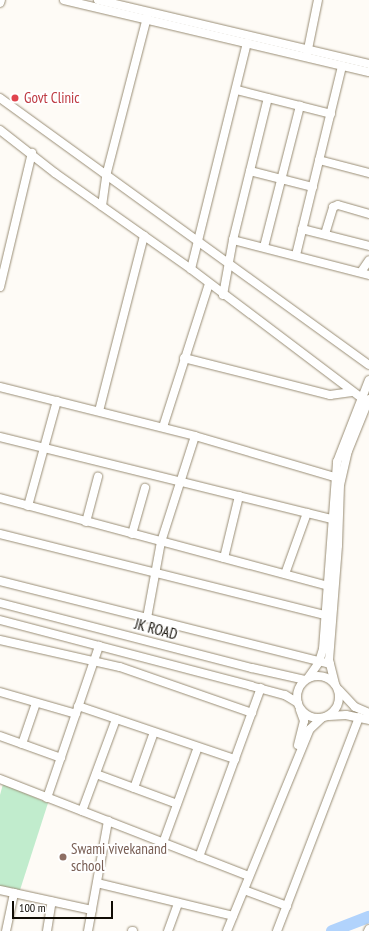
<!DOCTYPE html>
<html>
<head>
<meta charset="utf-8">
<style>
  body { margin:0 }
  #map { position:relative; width:369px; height:931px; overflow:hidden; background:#fefbf6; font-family:"PT Sans Narrow",sans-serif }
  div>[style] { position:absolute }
  .green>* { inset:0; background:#c1eccd }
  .river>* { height:12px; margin:-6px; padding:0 6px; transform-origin:6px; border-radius:6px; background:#b1d3fc }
  .roads { filter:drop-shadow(0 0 1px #998d75) drop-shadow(0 0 1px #998d75) }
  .minor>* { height:8px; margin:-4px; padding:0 4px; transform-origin:4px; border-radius:4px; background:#fff }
  .minor>.ring { margin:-4px; padding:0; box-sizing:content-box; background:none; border:8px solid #fff; border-radius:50% }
  .dots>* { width:11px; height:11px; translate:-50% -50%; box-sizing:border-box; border:2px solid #fff; border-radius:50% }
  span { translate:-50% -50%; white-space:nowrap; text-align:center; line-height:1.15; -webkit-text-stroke:4px #fff; paint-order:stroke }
  .health-label { font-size:15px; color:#be3a42 }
  .left { translate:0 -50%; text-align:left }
  .street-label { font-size:15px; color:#100c04 }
  .education-label { font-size:15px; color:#785e54 }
  .scale { position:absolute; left:12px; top:901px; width:101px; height:18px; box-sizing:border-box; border:2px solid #100c04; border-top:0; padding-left:5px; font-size:12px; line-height:14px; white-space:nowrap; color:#100c04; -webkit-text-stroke:3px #fff; paint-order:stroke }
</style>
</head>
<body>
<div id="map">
  <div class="green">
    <i style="clip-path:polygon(3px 784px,48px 803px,20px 890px,0 886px,0 795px)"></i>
  </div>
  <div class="river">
    <i style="left:332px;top:931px;width:40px;rotate:-21deg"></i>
  </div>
  <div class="roads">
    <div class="minor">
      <i style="left:64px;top:0;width:313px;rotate:13.3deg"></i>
      <i style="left:98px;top:0;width:278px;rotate:13.3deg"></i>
      <i style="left:0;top:3px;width:3px;rotate:-72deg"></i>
      <i style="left:307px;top:54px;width:55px;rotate:-78.5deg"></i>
      <i style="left:237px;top:90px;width:97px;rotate:14.3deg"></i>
      <i style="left:0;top:98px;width:455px;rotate:35.9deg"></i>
      <i style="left:0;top:130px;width:70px;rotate:38deg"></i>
      <i style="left:55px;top:173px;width:166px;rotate:35.2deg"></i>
      <i style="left:191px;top:269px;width:221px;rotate:37.1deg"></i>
      <i style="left:319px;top:160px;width:52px;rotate:14.6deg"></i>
      <i style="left:250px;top:171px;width:65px;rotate:14.3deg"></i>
      <i style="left:102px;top:206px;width:30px;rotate:-82deg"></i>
      <i style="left:106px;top:176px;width:167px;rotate:-75.5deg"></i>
      <i style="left:302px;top:229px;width:69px;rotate:14.2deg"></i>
      <i style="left:325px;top:234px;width:28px;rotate:-73deg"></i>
      <i style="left:333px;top:207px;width:5px;rotate:-22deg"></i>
      <i style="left:338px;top:205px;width:32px;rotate:16deg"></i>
      <i style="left:233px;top:240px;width:140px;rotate:14.4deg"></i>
      <i style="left:264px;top:247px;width:146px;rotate:-75.7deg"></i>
      <i style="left:296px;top:255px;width:195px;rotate:-76.3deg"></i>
      <i style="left:191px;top:269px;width:233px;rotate:-76.1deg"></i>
      <i style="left:361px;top:272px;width:14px;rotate:-56deg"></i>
      <i style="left:0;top:287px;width:138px;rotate:-76.6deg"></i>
      <i style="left:223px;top:295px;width:56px;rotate:-79.7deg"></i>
      <i style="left:233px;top:240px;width:146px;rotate:-76.2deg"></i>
      <i style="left:184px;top:358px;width:151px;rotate:14.2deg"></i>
      <i style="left:330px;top:395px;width:22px;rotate:-8deg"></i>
      <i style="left:0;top:387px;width:201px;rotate:14.1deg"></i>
      <i style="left:195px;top:436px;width:152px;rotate:16.4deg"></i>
      <i style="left:99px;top:411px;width:181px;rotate:-75.6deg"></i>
      <i style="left:163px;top:427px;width:150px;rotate:-72.2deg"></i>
      <i style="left:0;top:437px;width:342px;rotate:13.9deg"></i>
      <i style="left:0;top:498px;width:340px;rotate:15deg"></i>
      <i style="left:28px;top:506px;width:109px;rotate:-74.6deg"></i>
      <i style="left:86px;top:522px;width:47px;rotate:-75.1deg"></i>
      <i style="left:0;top:534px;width:336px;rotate:14deg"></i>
      <i style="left:132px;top:534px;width:48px;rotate:-74.2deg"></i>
      <i style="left:224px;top:558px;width:64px;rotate:-76.4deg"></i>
      <i style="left:285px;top:574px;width:65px;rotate:-70.2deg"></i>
      <i style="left:0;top:581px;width:340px;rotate:14.1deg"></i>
      <i style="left:0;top:603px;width:260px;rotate:14.5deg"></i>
      <i style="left:252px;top:668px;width:54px;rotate:12.8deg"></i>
      <i style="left:147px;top:618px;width:77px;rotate:-79.6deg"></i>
      <i style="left:161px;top:542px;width:111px;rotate:-72.2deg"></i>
      <i style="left:0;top:620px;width:260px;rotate:14.7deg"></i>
      <i style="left:251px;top:686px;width:35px;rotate:15deg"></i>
      <i style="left:285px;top:695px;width:15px;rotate:32deg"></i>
      <i style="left:0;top:640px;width:123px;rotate:12.7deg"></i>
      <i style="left:120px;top:667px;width:140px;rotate:19.2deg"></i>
      <i class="ring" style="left:297px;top:676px;width:34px;height:34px"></i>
      <i style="left:308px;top:678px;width:19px;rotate:-55deg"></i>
      <i style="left:319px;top:662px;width:14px;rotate:-73deg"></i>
      <i style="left:323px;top:649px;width:188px;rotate:-85.7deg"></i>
      <i style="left:337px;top:462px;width:88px;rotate:-68.7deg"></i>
      <i style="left:335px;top:684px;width:25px;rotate:-104deg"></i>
      <i style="left:329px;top:660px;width:115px;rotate:-85.5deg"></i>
      <i style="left:338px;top:545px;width:60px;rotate:-88.1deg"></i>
      <i style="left:340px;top:485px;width:35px;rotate:-77deg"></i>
      <i style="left:348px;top:451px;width:56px;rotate:-68deg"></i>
      <i style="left:339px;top:690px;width:23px;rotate:47deg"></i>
      <i style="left:355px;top:707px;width:15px;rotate:23deg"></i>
      <i style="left:0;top:692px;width:79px;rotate:16.1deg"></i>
      <i style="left:78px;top:706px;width:166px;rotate:18.7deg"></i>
      <i style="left:329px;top:716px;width:17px;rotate:-3deg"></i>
      <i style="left:346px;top:715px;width:24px;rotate:12deg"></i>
      <i style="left:0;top:736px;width:65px;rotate:19.8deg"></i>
      <i style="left:22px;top:744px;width:43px;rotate:-71.1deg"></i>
      <i style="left:298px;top:745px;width:25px;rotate:-76deg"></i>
      <i style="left:304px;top:721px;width:12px;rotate:-110deg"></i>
      <i style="left:96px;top:774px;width:86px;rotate:20.3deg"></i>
      <i style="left:0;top:779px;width:267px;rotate:21.3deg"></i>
      <i style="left:134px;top:788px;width:59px;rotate:-70.3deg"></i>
      <i style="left:47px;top:798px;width:161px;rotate:-71.1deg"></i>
      <i style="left:82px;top:811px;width:98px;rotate:-69.7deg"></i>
      <i style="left:163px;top:843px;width:102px;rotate:-70deg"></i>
      <i style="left:199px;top:857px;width:180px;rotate:-69.9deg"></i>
      <i style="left:97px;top:883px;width:140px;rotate:13.6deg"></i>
      <i style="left:0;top:890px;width:94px;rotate:12.3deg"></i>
      <i style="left:244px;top:890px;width:46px;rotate:20.4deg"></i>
      <i style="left:6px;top:931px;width:39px;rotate:-78deg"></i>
      <i style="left:47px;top:931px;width:30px;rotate:-81deg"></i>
      <i style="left:88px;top:931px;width:112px;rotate:-79.7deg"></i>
      <i style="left:132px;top:931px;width:1px"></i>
      <i style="left:168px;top:931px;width:30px;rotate:-70deg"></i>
      <i style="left:227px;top:931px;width:218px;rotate:-67.7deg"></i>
      <i style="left:310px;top:729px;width:16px;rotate:-43deg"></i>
      <i style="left:277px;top:931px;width:229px;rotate:-69deg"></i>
      <i style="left:368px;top:931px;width:2px;rotate:-63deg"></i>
    </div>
  </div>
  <div class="dots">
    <i style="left:15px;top:98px;background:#e0444e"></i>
    <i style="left:63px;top:857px;background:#8d6e63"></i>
  </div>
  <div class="health-label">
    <span class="left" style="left:24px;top:98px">Govt Clinic</span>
  </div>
  <div class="street-label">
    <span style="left:156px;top:629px;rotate:15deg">JK ROAD</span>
  </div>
  <div class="education-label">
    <span class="left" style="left:71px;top:857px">Swami vivekanand<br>school</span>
  </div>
  <div class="scale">100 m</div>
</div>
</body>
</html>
